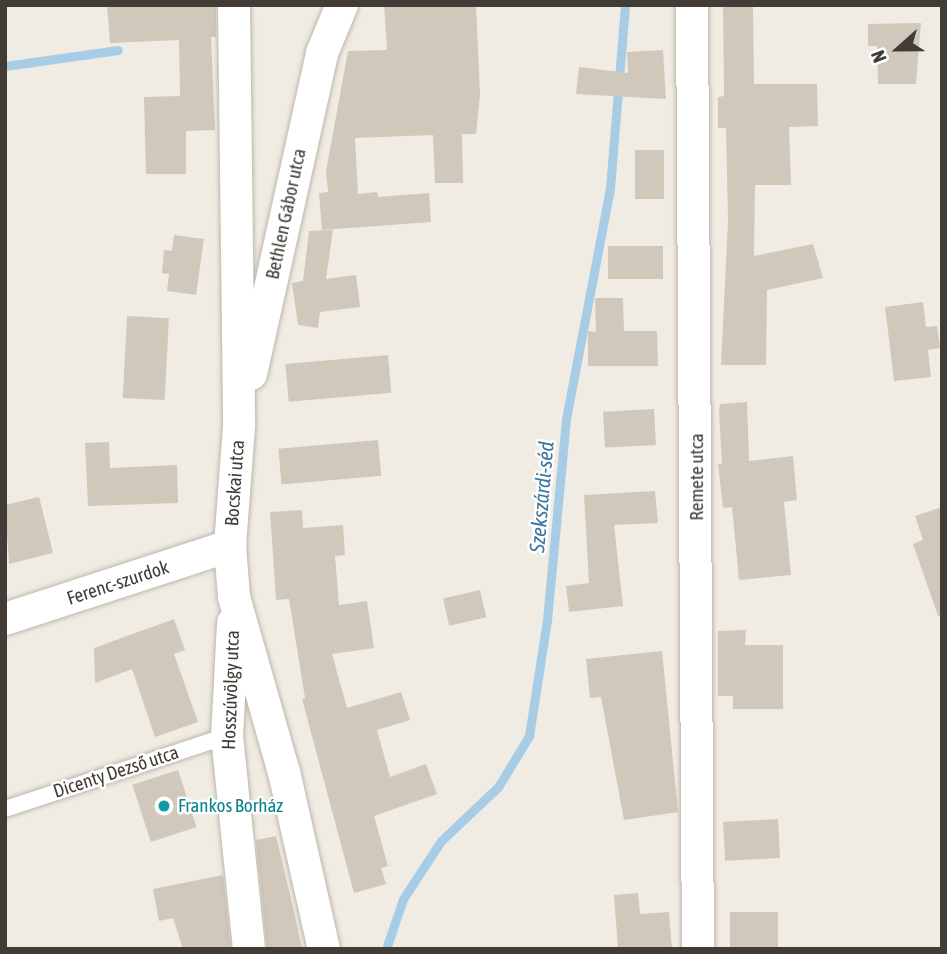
<!DOCTYPE html>
<html>
<head>
<meta charset="utf-8">
<style>
  body { margin:0 }
  #map { position:relative; width:947px; height:954px; overflow:hidden; background:#f0ece4; font-family:"Asap Condensed",sans-serif }
  div>[style] { position:absolute }
  .stream>* { height:9px; margin:-4.5px; padding:0 4.5px; transform-origin:4.5px; border-radius:4.5px; background:#a7cce6 }
  .building>* { inset:0; background:#d0c8bb; transform-origin:0 0 }
  .roads { filter:drop-shadow(0 0 2px #bdb6ab) drop-shadow(0 0 2px #bdb6ab) }
  .service>* { height:16px; margin:-8px; padding:0 8px; transform-origin:8px; border-radius:8px; background:#fff }
  .minor>* { height:32px; margin:-16px; padding:0 16px; transform-origin:16px; border-radius:16px; background:#fff }
  .dots>* { width:19px; height:19px; translate:-50% -50%; box-sizing:border-box; border:4px solid #fff; border-radius:50% }
  span { translate:-50% -50%; white-space:nowrap; text-align:center; line-height:1.15; -webkit-text-stroke:5px #fff; paint-order:stroke }
  .street-label { font-size:19px; color:#413c35 }
  .culture-label { font-size:19px; color:#0d838f }
  .left { translate:0 -50%; text-align:left }
  .water-label { font-size:21px; color:#3c759f; font-style:italic }
  .frame { position:absolute; inset:0; border:7px solid #413c35; pointer-events:none }
  .north { position:absolute; left:863px; top:14px; width:70px; height:70px; -webkit-text-stroke:5px #fff; paint-order:stroke; rotate:249deg; font-size:19px; font-weight:700; line-height:28px; text-align:center; color:#413c35 }
  .north::after { content:''; display:block; margin:auto; width:24px; height:32px; background:#413c35; clip-path:polygon(50% 0,100% 100%,50% 72%,0 100%) }
</style>
</head>
<body>
<div id="map">
  <div class="stream">
    <i style="left:5px;top:66px;width:114px;rotate:-8.1deg"></i>
    <i style="left:386px;top:949px;width:53px;rotate:-71.2deg"></i>
    <i style="left:403px;top:899px;width:69px;rotate:-56.8deg"></i>
    <i style="left:441px;top:841px;width:79px;rotate:-43.5deg"></i>
    <i style="left:498px;top:787px;width:60px;rotate:-58.7deg"></i>
    <i style="left:529px;top:736px;width:117px;rotate:-81.2deg"></i>
    <i style="left:547px;top:620px;width:202px;rotate:-84.6deg"></i>
    <i style="left:566px;top:419px;width:235px;rotate:-79.2deg"></i>
    <i style="left:610px;top:188px;width:184px;rotate:-85.3deg"></i>
  </div>
  <div class="building">
    <i style="clip-path:polygon(107px 5px,216px 5px,216px 37px,211px 37px,215px 130px,186px 131px,186px 174px,146px 174px,144px 97px,180px 96px,179px 40px,110px 43px)"></i>
    <i style="clip-path:polygon(384px 5px,476px 5px,480px 94px,476px 134px,462px 134px,463px 183px,435px 183px,433px 135px,355px 138px,358px 194px,377px 192px,378px 197px,429px 193px,431px 222px,322px 230px,319px 193px,328px 192px,326px 171px,348px 51px,387px 50px)"></i>
    <i style="clip-path:polygon(723px 5px,753px 5px,754px 84px,817px 84px,818px 126px,789px 127px,791px 185px,755px 185px,754px 256px,813px 244px,823px 278px,767px 290px,766px 365px,721px 365px,728px 221px,726px 128px,718px 128px,718px 97px,724px 96px)"></i>
    <i style="clip-path:polygon(921px 23px,916px 84px,878px 84px,877px 46px,868px 46px,868px 24px)"></i>
    <i style="clip-path:polygon(663px 50px,666px 99px,576px 94px,579px 67px,628px 73px,627px 52px)"></i>
    <i style="left:635px;top:150px;width:29px;height:49px"></i>
    <i style="clip-path:polygon(333px 230px,326px 279px,356px 275px,360px 307px,320px 312px,318px 328px,298px 325px,292px 283px,303px 281px,309px 231px)"></i>
    <i style="clip-path:polygon(174px 235px,204px 239px,196px 295px,167px 291px,169px 274px,162px 273px,164px 250px,172px 251px)"></i>
    <i style="left:608px;top:246px;width:55px;height:33px"></i>
    <i style="clip-path:polygon(595px 298px,623px 298px,624px 331px,657px 331px,658px 366px,588px 366px,588px 331px,596px 332px)"></i>
    <i style="clip-path:polygon(923px 302px,926px 327px,937px 326px,940px 348px,928px 350px,931px 377px,894px 381px,885px 307px)"></i>
    <i style="left:127px;top:316px;width:42px;height:82px;rotate:3deg"></i>
    <i style="left:388px;top:355px;width:38px;height:103px;rotate:85deg"></i>
    <i style="clip-path:polygon(747px 402px,749px 461px,793px 456px,797px 500px,784px 502px,791px 575px,739px 580px,732px 507px,723px 508px,718px 464px,722px 464px,719px 412px,720px 404px)"></i>
    <i style="left:654px;top:409px;width:36px;height:51px;rotate:87deg"></i>
    <i style="left:378px;top:440px;width:36px;height:100px;rotate:85deg"></i>
    <i style="clip-path:polygon(109px 442px,110px 468px,177px 465px,178px 503px,88px 506px,85px 443px)"></i>
    <i style="clip-path:polygon(655px 491px,658px 523px,614px 525px,623px 606px,569px 612px,566px 586px,589px 583px,584px 495px)"></i>
    <i style="clip-path:polygon(39px 497px,53px 553px,9px 564px,5px 505px)"></i>
    <i style="clip-path:polygon(942px 507px,942px 616px,938px 616px,913px 544px,923px 540px,915px 516px)"></i>
    <i style="clip-path:polygon(302px 510px,303px 528px,343px 525px,345px 555px,335px 556px,339px 605px,367px 601px,374px 648px,332px 654px,347px 708px,401px 692px,410px 720px,377px 730px,390px 777px,426px 764px,437px 794px,374px 816px,388px 866px,381px 868px,386px 884px,354px 893px,302px 699px,305px 698px,289px 599px,276px 600px,270px 512px)"></i>
    <i style="left:480px;top:590px;width:28px;height:38px;rotate:77deg"></i>
    <i style="clip-path:polygon(174px 619px,185px 650px,174px 654px,198px 722px,155px 737px,132px 669px,95px 683px,94px 648px)"></i>
    <i style="clip-path:polygon(746px 630px,745px 645px,783px 645px,783px 709px,733px 709px,733px 696px,718px 696px,718px 631px)"></i>
    <i style="clip-path:polygon(662px 651px,678px 812px,624px 820px,601px 697px,590px 698px,586px 659px)"></i>
    <i style="left:178px;top:770px;width:60px;height:48px;rotate:72deg"></i>
    <i style="left:778px;top:819px;width:39px;height:55px;rotate:87deg"></i>
    <i style="clip-path:polygon(276px 836px,295px 916px,302px 949px,267px 949px,256px 840px)"></i>
    <i style="clip-path:polygon(223px 875px,231px 949px,183px 949px,173px 918px,159px 921px,153px 889px)"></i>
    <i style="clip-path:polygon(638px 893px,640px 914px,669px 912px,672px 949px,618px 949px,614px 895px)"></i>
    <i style="left:778px;top:912px;width:37px;height:48px;rotate:90deg"></i>
  </div>
  <div class="roads">
    <div class="service">
      <i style="left:5px;top:809px;width:234px;rotate:-18.2deg"></i>
    </div>
    <div class="minor">
      <i style="left:234px;top:5px;width:421px;rotate:89.3deg"></i>
      <i style="left:239px;top:426px;width:120px;rotate:94.3deg"></i>
      <i style="left:230px;top:546px;width:51px;rotate:85.5deg"></i>
      <i style="left:234px;top:597px;width:182px;rotate:74.1deg"></i>
      <i style="left:284px;top:772px;width:181px;rotate:77.3deg"></i>
      <i style="left:692px;top:5px;width:944px;rotate:89.64deg"></i>
      <i style="left:251px;top:374px;width:329px;rotate:-77.5deg"></i>
      <i style="left:322px;top:53px;width:52px;rotate:-67.4deg"></i>
      <i style="left:5px;top:619px;width:237px;rotate:-18deg"></i>
      <i style="left:233px;top:623px;width:113px;rotate:93deg"></i>
      <i style="left:227px;top:736px;width:214px;rotate:84.1deg"></i>
    </div>
  </div>
  <div class="dots">
    <i style="left:164px;top:806px;background:#0f9aa8"></i>
  </div>
  <div class="street-label">
    <span style="left:286px;top:214px;rotate:-78deg">Bethlen Gábor utca</span>
    <span style="left:697px;top:477px;rotate:-90deg">Remete utca</span>
    <span style="left:235px;top:483px;rotate:-86deg">Bocskai utca</span>
    <span style="left:118px;top:583px;rotate:-18deg">Ferenc-szurdok</span>
    <span style="left:231px;top:690px;rotate:-88deg">Hosszúvölgy utca</span>
    <span style="left:116px;top:772px;rotate:-18deg">Dicenty Dezső utca</span>
  </div>
  <div class="culture-label">
    <span class="left" style="left:178px;top:806px">Frankos Borház</span>
  </div>
  <div class="water-label">
    <span style="left:541px;top:497px;rotate:-85deg">Szekszárdi-séd</span>
  </div>
  <div class="frame"></div>
  <div class="north">N</div>
</div>
</body>
</html>
